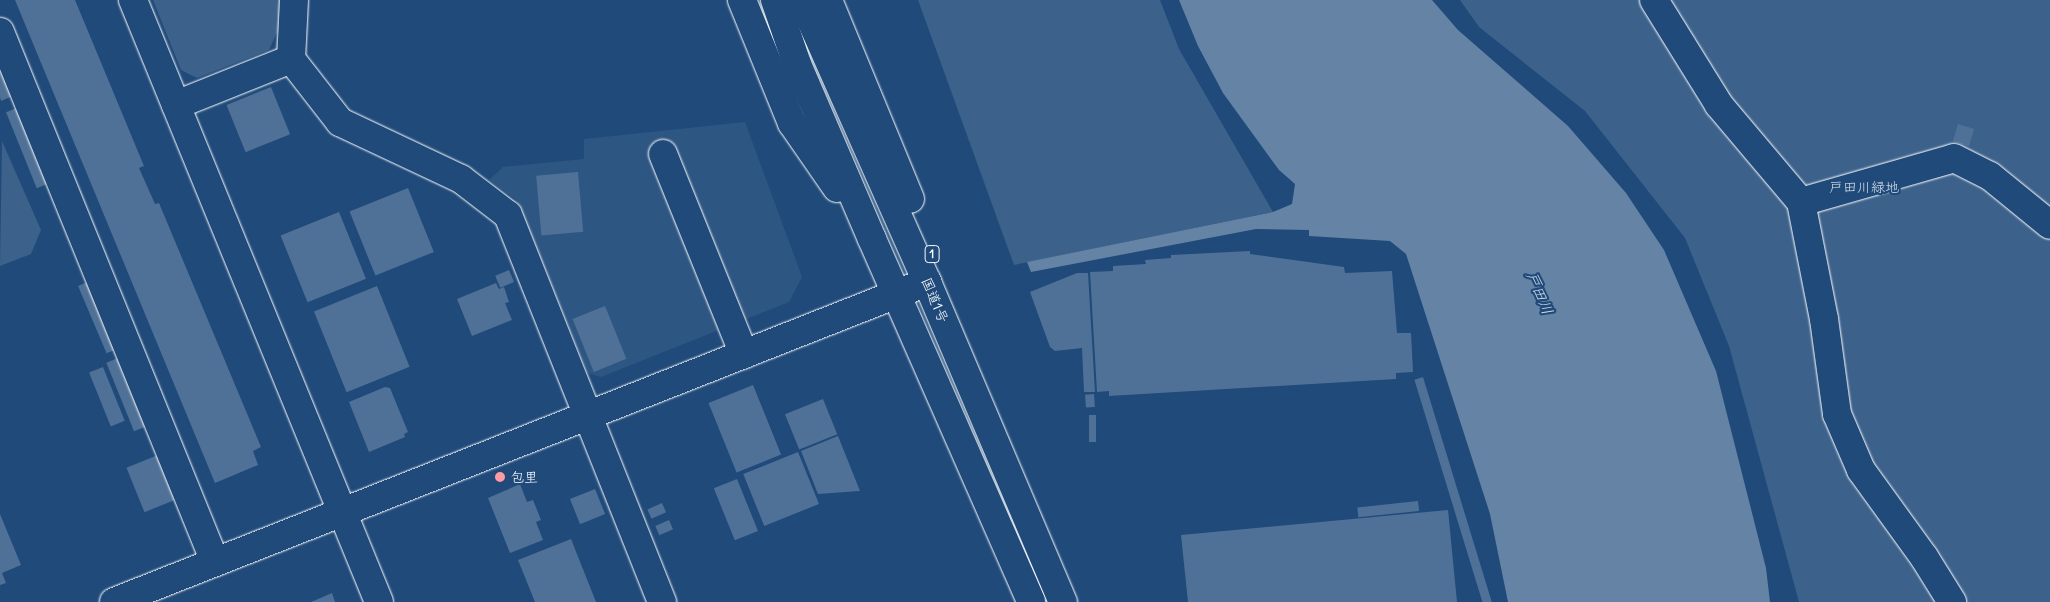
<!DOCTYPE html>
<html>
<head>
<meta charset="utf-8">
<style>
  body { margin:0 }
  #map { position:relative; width:2050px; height:602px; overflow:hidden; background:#1f4a7a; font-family:Delius,"Klee One",sans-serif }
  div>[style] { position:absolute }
  .built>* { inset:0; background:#2e5683 }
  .green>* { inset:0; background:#3c618b }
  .water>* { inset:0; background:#6583a4 }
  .building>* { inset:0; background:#507197; transform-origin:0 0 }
  .roads { filter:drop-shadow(0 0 1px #fff) drop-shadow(0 0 1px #fff) }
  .minor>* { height:28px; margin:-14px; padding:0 14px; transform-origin:14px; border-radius:14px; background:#1f4a7a }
  .highway>* { height:28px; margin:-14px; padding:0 14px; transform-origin:14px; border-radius:14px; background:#1f4a7a }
  .dots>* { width:14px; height:14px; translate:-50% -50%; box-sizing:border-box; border:2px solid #1f4a7a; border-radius:50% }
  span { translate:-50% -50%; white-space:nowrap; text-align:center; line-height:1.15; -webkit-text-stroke:4.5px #1f4a7a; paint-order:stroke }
  .shield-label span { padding:1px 4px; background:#1f4a7a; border:1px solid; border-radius:4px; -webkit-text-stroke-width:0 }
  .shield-label { font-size:12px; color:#fff; font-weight:700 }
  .park-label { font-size:14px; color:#d8dfe8 }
  .street-label { font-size:14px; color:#fff }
  .poi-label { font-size:14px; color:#fff }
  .left { translate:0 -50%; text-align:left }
  .water-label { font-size:15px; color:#d8e0e8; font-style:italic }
</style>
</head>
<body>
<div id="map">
  <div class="built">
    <i style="clip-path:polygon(745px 122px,802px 277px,789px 302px,601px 377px,588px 373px,517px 200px,489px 180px,503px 167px,584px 159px,584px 139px)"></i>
  </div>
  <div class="green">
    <i style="clip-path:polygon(153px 0,281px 0,279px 28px,269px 50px,197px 78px,181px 70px)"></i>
    <i style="clip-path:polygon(918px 0,1160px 0,1179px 49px,1273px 212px,1014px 265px)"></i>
    <i style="clip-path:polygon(1460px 0,2050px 0,2050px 602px,1799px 602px,1729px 346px,1685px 238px,1585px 111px,1479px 27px)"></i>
    <i style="clip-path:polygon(2px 141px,41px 230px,31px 254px,0 266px)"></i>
  </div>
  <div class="water">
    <i style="clip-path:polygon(1179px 0,1432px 0,1458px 30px,1568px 126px,1626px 193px,1664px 250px,1716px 371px,1766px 568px,1770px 602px,1508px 602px,1490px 514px,1406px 254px,1390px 241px,1309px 236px,1309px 230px,1256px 229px,1031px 272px,1027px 262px,1273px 212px,1292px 204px,1295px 184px,1279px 170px,1223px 93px,1198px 46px)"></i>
  </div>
  <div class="building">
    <i style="clip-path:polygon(15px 0,75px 0,144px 166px,139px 168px,155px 204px,159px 203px,261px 447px,253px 451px,258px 465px,215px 483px)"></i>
    <i style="clip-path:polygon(0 58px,15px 95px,1px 101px,0 97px)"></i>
    <i style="left:271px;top:87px;width:51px;height:48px;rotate:68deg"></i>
    <i style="left:19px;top:107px;width:82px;height:14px;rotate:68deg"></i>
    <i style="left:1958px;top:124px;width:17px;height:18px;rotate:17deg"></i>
    <i style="left:578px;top:172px;width:60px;height:42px;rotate:85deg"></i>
    <i style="left:408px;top:188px;width:69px;height:63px;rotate:68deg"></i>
    <i style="left:339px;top:212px;width:72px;height:63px;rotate:68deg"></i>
    <i style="clip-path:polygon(1250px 251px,1250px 254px,1344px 267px,1345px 273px,1392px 271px,1397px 333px,1411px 333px,1413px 372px,1396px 373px,1396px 379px,1109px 396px,1109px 391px,1097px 392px,1090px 272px,1113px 271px,1113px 266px,1146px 264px,1145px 260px,1171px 258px,1171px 255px)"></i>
    <i style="left:509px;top:270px;width:13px;height:15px;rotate:67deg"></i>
    <i style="clip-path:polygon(1077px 273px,1088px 273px,1095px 392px,1084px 392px,1082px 348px,1055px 351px,1050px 347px,1030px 292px)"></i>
    <i style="left:90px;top:281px;width:73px;height:13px;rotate:67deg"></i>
    <i style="clip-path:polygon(496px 283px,499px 289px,504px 287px,509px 302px,505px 303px,512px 320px,472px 336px,457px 299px)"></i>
    <i style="left:377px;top:286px;width:87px;height:68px;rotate:68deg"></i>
    <i style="left:605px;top:306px;width:57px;height:35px;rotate:68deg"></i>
    <i style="left:123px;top:356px;width:74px;height:18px;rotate:68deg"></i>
    <i style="left:103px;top:367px;width:58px;height:15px;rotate:68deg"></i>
    <i style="left:1423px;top:377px;width:235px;height:9px;rotate:73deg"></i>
    <i style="left:753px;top:385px;width:75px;height:48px;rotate:68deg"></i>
    <i style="clip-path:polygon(385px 387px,390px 388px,408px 432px,404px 434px,405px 437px,369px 452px,349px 402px)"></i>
    <i style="left:1094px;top:394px;width:13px;height:9px;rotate:86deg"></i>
    <i style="left:823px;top:399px;width:38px;height:41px;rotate:68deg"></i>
    <i style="left:1089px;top:415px;width:7px;height:27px"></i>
    <i style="clip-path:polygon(838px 436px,860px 491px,818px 494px,801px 451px)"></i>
    <i style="left:798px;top:452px;width:56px;height:59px;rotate:68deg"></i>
    <i style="left:158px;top:455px;width:48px;height:34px;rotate:68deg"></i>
    <i style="left:737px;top:479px;width:56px;height:25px;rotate:68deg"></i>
    <i style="clip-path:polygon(520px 484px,527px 502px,533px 500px,541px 520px,536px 522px,543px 540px,510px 553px,488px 498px)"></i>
    <i style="left:595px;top:489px;width:27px;height:27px;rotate:68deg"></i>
    <i style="left:1418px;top:501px;width:10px;height:61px;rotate:84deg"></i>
    <i style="left:662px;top:503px;width:10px;height:16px;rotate:66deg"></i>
    <i style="clip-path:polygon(1448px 510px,1457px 602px,1188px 602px,1181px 535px)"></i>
    <i style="clip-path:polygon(0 514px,21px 565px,2px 573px,6px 583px,0 585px)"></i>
    <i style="left:669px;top:520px;width:10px;height:15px;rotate:66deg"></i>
    <i style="clip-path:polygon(571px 539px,596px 602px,535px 602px,518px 560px)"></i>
    <i style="clip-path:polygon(332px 593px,335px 602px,311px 602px)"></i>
  </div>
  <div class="roads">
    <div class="minor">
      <i style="left:133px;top:0;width:650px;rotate:67.77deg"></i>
      <i style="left:294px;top:0;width:59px;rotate:92.9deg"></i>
      <i style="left:291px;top:59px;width:80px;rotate:52.1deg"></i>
      <i style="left:340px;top:122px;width:134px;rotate:25.2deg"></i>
      <i style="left:461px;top:179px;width:59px;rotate:37.5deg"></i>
      <i style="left:508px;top:215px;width:417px;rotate:68.3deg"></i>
      <i style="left:1654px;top:0;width:123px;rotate:58.2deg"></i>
      <i style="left:1719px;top:105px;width:127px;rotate:49.8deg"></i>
      <i style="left:1801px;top:202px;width:119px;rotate:78.9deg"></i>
      <i style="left:1824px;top:319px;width:96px;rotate:82.2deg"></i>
      <i style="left:1837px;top:414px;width:61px;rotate:66.8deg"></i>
      <i style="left:1861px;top:470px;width:107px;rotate:54.1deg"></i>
      <i style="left:1924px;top:557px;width:53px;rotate:58.1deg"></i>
      <i style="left:0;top:32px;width:572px;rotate:67.92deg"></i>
      <i style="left:176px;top:105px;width:124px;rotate:-21.8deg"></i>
      <i style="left:663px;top:154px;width:216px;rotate:68deg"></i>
      <i style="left:1801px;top:202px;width:159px;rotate:-16deg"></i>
      <i style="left:1954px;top:158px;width:40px;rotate:26.6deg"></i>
      <i style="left:1990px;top:176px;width:77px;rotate:39.2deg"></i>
      <i style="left:114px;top:602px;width:874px;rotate:-21.48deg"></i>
    </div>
    <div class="highway">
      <i style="left:742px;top:0;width:133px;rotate:67.9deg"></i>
      <i style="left:792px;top:123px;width:79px;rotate:55.3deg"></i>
      <i style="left:775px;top:0;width:68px;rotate:71deg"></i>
      <i style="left:797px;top:64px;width:190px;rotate:66.8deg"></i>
      <i style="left:872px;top:239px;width:396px;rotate:66.3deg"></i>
      <i style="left:802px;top:0;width:308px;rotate:66.1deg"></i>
      <i style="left:927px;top:282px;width:348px;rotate:67deg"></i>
      <i style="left:828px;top:0;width:215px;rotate:67.6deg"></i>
    </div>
  </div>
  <div class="dots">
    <i style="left:500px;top:477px;background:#ff9aa2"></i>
  </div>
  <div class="shield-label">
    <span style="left:932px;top:254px">1</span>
  </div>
  <div class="park-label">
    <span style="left:1864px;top:187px">戸田川緑地</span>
  </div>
  <div class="street-label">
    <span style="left:935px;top:300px;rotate:67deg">国道1号</span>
  </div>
  <div class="poi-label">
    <span class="left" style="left:510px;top:477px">包里</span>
  </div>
  <div class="water-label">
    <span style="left:1540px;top:293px;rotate:67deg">戸田川</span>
  </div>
</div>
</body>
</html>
